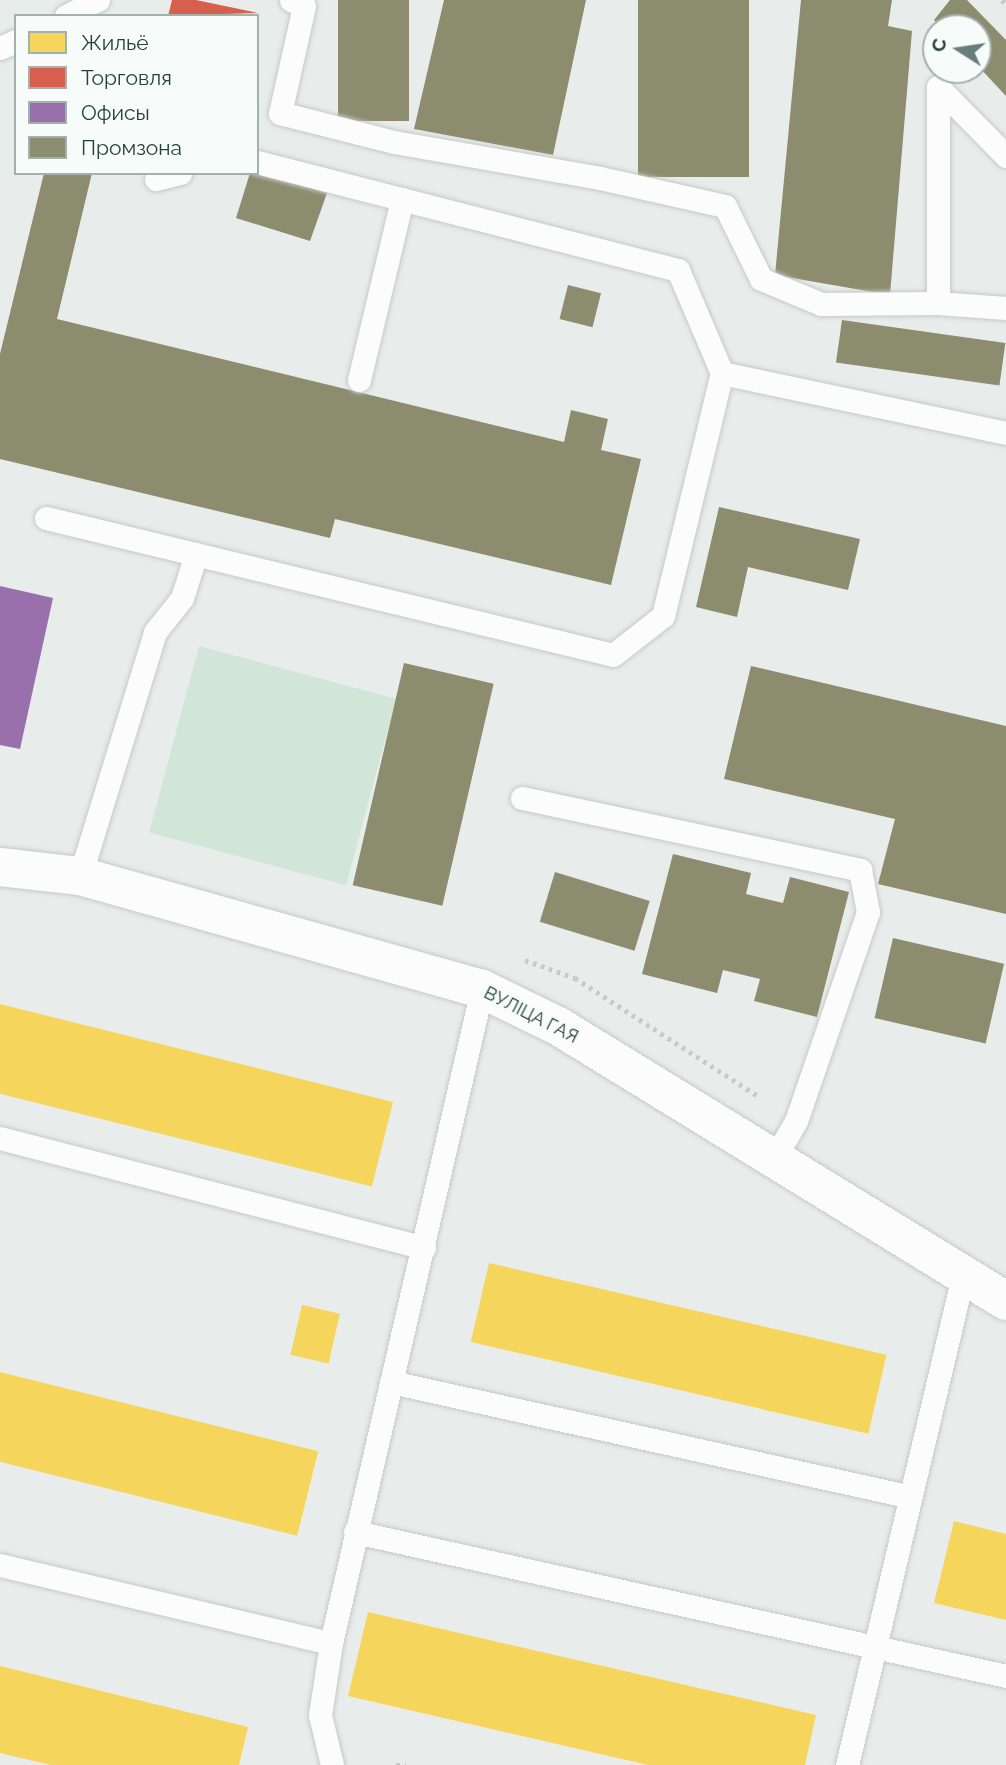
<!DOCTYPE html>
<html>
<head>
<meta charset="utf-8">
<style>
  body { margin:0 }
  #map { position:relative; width:1006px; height:1765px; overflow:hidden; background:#e8edeb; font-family:Raleway,sans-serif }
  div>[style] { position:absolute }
  .green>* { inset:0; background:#d1e6d8; transform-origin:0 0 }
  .homes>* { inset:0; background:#f6d55c; transform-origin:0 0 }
  .shops>* { inset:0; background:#d6604d }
  .offices>* { inset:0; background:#9970ab }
  .industry>* { inset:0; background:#8c8c6e; transform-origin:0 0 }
  .path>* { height:4.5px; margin-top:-2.25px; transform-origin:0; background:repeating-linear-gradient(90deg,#c3ccca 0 3.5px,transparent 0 8.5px) }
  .roads { filter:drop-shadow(0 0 2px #c5cac8) drop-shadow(0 0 2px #c5cac8) }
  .service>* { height:23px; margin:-11.5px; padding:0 11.5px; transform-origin:11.5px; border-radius:11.5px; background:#fcfcfc }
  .tertiary>* { height:38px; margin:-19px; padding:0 19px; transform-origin:19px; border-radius:19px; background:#fcfcfc }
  span { translate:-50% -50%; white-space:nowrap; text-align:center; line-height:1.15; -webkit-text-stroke:7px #f7fbf9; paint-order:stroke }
  .street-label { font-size:18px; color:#24423a }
  .legend { position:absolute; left:14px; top:14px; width:245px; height:161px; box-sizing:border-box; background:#f7fbf9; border:2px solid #a3b1ad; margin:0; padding:9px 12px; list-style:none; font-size:21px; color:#24423a }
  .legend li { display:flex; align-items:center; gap:14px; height:35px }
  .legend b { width:35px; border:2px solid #a3b1ad }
  .north { position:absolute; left:922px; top:14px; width:70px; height:70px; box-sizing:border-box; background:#f7fbf9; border:2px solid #a3b1ad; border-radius:50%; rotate:282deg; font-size:19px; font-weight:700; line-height:28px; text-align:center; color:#24423a }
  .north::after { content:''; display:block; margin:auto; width:24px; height:32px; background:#697e78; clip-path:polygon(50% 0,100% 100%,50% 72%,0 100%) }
</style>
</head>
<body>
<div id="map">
  <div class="green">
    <i style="left:199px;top:646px;width:204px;height:193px;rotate:15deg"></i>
  </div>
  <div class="homes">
    <i style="left:0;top:1004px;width:405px;height:87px;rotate:14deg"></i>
    <i style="left:489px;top:1263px;width:408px;height:81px;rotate:13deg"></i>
    <i style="left:302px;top:1305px;width:39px;height:51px;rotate:13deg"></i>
    <i style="left:0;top:1372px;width:328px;height:87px;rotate:14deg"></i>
    <i style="clip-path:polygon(954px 1521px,1006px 1534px,1006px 1620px,934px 1603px)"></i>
    <i style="clip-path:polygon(368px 1612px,816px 1715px,805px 1765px,648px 1765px,348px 1696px)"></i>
    <i style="clip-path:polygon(0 1666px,248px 1727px,239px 1765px,51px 1765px,0 1753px)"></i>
  </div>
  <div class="shops">
    <i style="clip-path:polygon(172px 0,196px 0,258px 13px,168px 16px)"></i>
  </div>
  <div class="offices">
    <i style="clip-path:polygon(0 586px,53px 598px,20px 749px,0 745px)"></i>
  </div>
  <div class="industry">
    <i style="left:338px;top:0;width:71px;height:121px"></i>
    <i style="clip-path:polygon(444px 0,586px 0,553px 155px,414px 129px)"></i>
    <i style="left:638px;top:0;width:111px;height:177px"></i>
    <i style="clip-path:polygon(801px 0,892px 0,888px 26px,912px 31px,890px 295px,775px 275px)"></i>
    <i style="clip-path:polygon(950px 0,967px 0,1006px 40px,1006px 96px,978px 66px,978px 28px,942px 28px,934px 20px)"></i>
    <i style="clip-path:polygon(257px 171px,327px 193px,310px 241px,236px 218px,250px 173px)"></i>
    <i style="clip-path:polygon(44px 173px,92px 173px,57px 319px,564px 442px,571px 410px,608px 419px,601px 450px,641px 459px,611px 585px,335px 519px,330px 538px,0 459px,0 354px)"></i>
    <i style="left:568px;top:285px;width:34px;height:35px;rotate:14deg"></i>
    <i style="left:842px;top:320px;width:165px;height:43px;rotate:8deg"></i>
    <i style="clip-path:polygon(719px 507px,860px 539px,848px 590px,748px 567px,737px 617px,696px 607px)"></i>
    <i style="left:404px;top:663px;width:92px;height:228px;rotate:13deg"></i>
    <i style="clip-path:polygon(751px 666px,1006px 726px,1006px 914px,878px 884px,895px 819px,724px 779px)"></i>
    <i style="clip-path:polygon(673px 854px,751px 873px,746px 894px,783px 903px,790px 877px,849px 892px,817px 1017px,754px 1001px,760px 979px,723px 970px,717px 993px,642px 974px)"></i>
    <i style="left:555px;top:872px;width:99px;height:52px;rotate:17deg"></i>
    <i style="left:893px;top:938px;width:114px;height:82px;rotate:13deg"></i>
  </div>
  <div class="path">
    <i style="left:1002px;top:0;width:6px;rotate:45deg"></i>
    <i style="left:525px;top:960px;width:53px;rotate:19.8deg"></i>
    <i style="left:575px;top:978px;width:218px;rotate:32.8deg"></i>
    <i style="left:396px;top:1765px;width:10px"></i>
  </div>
  <div class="roads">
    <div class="service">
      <i style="left:291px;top:0;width:14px;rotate:25deg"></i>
      <i style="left:304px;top:6px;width:110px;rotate:102.6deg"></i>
      <i style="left:280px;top:113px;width:118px;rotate:14.3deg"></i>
      <i style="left:394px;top:142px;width:209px;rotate:9.9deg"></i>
      <i style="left:600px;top:178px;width:128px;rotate:12.6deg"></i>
      <i style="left:725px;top:206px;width:81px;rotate:63.7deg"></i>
      <i style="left:761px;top:279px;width:65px;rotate:22.6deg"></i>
      <i style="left:821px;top:304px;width:117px;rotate:-0.5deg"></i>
      <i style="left:938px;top:303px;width:68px;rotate:4.2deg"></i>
      <i style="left:66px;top:16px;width:36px;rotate:-27deg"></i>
      <i style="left:0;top:48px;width:17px;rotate:-24deg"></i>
      <i style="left:257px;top:162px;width:435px;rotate:14.4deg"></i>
      <i style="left:678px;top:270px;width:112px;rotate:66.9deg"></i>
      <i style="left:722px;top:373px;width:290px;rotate:11.9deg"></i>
      <i style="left:156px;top:179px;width:25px;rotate:-14deg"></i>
      <i style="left:938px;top:303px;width:216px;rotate:-90deg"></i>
      <i style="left:938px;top:87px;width:97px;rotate:45.4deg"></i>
      <i style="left:359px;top:380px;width:186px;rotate:-76.6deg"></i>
      <i style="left:46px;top:518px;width:583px;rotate:13.58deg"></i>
      <i style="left:613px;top:655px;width:63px;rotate:-38deg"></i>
      <i style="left:663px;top:616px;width:250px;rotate:-76.4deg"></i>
      <i style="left:522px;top:798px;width:346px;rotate:12deg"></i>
      <i style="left:860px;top:870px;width:43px;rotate:79.2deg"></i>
      <i style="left:868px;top:912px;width:221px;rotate:109deg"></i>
      <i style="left:796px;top:1121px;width:44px;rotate:120.1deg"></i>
      <i style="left:80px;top:876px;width:255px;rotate:-72.9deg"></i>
      <i style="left:155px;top:632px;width:43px;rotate:-51.5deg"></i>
      <i style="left:182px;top:598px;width:46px;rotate:-72.3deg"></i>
      <i style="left:0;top:1138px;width:438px;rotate:14.5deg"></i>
      <i style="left:391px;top:1382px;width:528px;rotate:12.46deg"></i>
      <i style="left:355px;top:1532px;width:667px;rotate:12.47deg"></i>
      <i style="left:0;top:1565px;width:340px;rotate:13.3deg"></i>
      <i style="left:332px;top:1765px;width:51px;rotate:-103.5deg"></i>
      <i style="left:320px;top:1715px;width:73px;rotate:-81.3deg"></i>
      <i style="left:331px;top:1643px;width:671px;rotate:-77deg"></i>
      <i style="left:847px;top:1765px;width:503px;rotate:-76.66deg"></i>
    </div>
    <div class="tertiary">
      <i style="left:0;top:867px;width:81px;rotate:6.4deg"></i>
      <i style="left:80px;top:876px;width:418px;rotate:15.7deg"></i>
      <i style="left:482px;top:989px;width:85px;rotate:26deg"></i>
      <i style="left:558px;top:1026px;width:526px;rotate:31.54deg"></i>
    </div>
  </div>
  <div class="street-label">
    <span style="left:531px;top:1015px;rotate:27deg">ВУЛІЦА ГАЯ</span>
  </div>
  <ul class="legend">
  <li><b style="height:19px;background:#f6d55c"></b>Жильё</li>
  <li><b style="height:19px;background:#d6604d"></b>Торговля</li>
  <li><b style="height:19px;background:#9970ab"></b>Офисы</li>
  <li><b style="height:19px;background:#8c8c6e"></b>Промзона</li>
  </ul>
  <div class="north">С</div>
</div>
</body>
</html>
